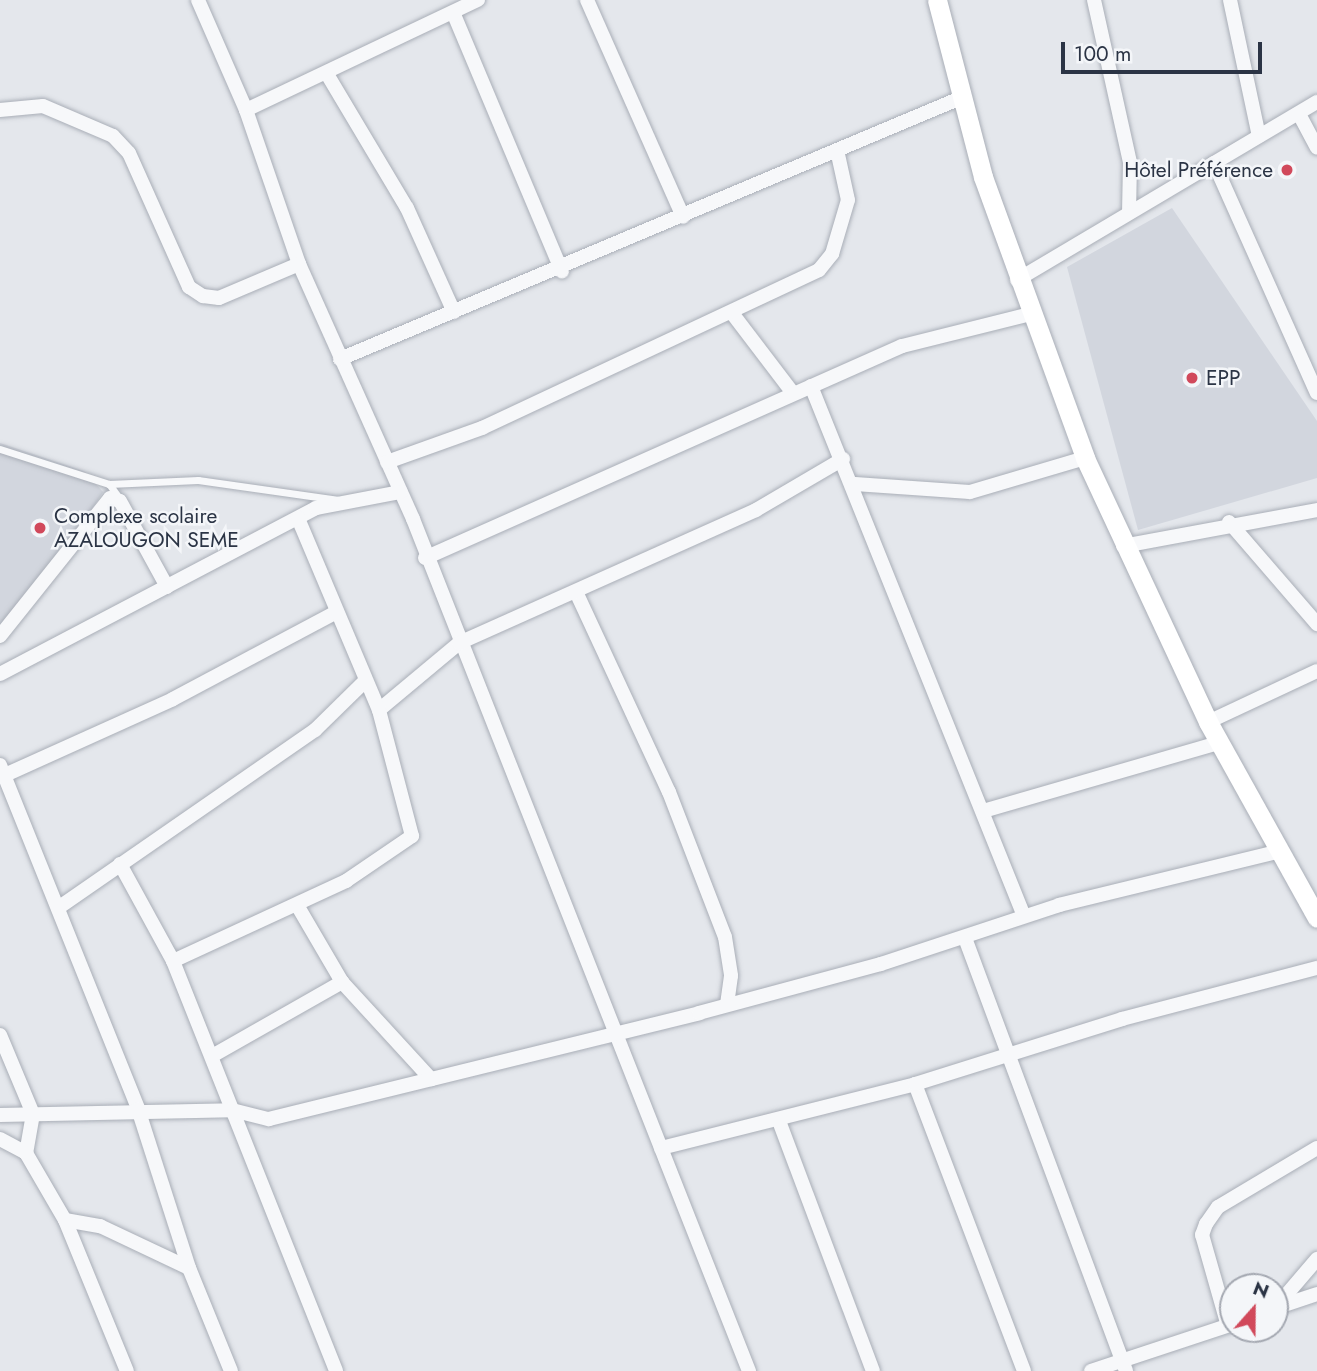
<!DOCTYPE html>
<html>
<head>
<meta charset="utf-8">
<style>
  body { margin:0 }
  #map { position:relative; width:1317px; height:1371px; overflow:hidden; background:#e4e7ec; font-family:Jost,sans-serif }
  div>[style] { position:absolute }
  .built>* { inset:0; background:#d2d6de }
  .roads { filter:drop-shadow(0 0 2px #a9aeb7) drop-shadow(0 0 2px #a9aeb7) }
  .service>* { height:7px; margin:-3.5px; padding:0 3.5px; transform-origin:3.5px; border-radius:3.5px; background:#f7f8fa }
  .minor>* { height:14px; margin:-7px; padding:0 7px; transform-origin:7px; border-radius:7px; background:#f7f8fa }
  .secondary>* { height:19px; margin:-9.5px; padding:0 9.5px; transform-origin:9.5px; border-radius:9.5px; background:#fff }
  .dots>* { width:19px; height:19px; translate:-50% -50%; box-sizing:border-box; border:4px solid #f4f6f9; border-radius:50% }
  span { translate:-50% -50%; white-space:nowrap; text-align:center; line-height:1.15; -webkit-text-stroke:5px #f4f6f9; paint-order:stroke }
  .poi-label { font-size:21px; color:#2b3445 }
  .right { translate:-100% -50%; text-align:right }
  .left { translate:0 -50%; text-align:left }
  .north { position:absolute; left:1219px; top:1273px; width:70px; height:70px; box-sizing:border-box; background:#f4f6f9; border:2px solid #a4a8b1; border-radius:50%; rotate:21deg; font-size:19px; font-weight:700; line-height:28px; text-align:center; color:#2b3445 }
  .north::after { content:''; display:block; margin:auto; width:24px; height:32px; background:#d1495b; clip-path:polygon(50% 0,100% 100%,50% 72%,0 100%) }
  .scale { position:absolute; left:1061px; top:42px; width:201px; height:32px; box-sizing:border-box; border:4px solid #2b3445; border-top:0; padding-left:9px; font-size:21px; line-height:24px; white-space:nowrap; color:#2b3445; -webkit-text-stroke:5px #f4f6f9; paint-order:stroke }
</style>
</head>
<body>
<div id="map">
  <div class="built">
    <i style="clip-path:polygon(1172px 208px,1317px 421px,1317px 478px,1138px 530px,1067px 267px)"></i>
    <i style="clip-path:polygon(0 443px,84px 471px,103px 492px,56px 565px,0 631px)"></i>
  </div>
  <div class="roads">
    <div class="service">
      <i style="left:0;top:449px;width:114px;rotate:17.8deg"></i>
      <i style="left:109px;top:484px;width:17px;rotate:54deg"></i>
      <i style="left:109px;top:484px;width:89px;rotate:-2.6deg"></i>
      <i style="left:198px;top:480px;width:142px;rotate:8.1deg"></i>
    </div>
    <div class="minor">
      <i style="left:198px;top:0;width:120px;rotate:66.4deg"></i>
      <i style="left:246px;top:110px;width:163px;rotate:71deg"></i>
      <i style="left:299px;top:264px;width:279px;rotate:65.9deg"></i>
      <i style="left:413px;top:519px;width:916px;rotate:68.48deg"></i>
      <i style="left:587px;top:0;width:237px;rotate:66.1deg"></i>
      <i style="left:1094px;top:0;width:166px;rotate:77.5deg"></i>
      <i style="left:1130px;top:162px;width:51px;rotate:91.1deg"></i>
      <i style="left:1230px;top:0;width:139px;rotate:78deg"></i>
      <i style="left:455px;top:17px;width:276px;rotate:67.2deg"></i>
      <i style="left:327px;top:74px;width:156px;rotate:59.2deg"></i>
      <i style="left:407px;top:208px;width:114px;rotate:65.7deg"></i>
      <i style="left:0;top:110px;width:43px;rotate:-5.3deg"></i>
      <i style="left:43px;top:106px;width:76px;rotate:23.2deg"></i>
      <i style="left:113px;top:136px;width:23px;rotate:47deg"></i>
      <i style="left:129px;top:153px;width:147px;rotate:65.9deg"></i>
      <i style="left:189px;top:287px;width:17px;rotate:33deg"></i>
      <i style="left:203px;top:296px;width:16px;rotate:7deg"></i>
      <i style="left:219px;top:298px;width:87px;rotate:-23deg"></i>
      <i style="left:246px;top:110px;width:257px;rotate:-25.4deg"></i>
      <i style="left:1299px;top:114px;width:38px;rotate:62deg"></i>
      <i style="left:1214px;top:163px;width:252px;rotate:65.9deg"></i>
      <i style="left:1017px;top:280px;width:349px;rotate:-30.7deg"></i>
      <i style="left:732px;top:313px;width:101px;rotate:52.7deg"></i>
      <i style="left:340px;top:359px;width:676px;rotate:-22.81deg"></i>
      <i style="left:811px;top:386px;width:571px;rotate:68.11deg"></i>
      <i style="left:387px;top:462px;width:101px;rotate:-19.7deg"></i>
      <i style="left:482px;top:428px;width:372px;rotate:-25.1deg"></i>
      <i style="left:819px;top:270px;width:21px;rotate:-51deg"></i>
      <i style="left:832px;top:254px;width:56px;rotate:-73.5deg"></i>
      <i style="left:848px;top:200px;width:51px;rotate:-102.4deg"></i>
      <i style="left:855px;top:484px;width:115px;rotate:4deg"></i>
      <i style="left:970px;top:492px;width:120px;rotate:-16.5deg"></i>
      <i style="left:1229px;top:522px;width:135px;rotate:49.2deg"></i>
      <i style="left:1123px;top:546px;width:197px;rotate:-10.5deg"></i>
      <i style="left:425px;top:558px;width:522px;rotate:-23.96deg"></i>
      <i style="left:902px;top:346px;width:132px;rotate:-14deg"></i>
      <i style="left:577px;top:594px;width:218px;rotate:65.1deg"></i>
      <i style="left:669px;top:792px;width:155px;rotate:68.9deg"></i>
      <i style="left:725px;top:937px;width:39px;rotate:81deg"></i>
      <i style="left:731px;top:976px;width:27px;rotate:98deg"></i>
      <i style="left:0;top:636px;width:176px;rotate:-51.4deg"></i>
      <i style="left:110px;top:498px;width:10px;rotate:17deg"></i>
      <i style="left:120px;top:501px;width:98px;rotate:61.3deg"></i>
      <i style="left:0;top:674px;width:357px;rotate:-27.7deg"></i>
      <i style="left:316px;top:508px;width:86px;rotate:-10.8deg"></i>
      <i style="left:379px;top:710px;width:104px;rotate:-39.9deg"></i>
      <i style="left:459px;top:643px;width:325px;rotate:-24.1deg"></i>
      <i style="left:756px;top:510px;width:101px;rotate:-30.4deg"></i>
      <i style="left:1208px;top:722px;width:120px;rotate:-25.1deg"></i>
      <i style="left:0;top:765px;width:371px;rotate:68.1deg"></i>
      <i style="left:138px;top:1109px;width:167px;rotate:72.2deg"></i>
      <i style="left:189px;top:1268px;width:111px;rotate:67.8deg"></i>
      <i style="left:5px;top:775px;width:184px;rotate:-24.3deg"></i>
      <i style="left:173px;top:699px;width:183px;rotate:-28deg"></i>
      <i style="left:983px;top:811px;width:246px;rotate:-16.1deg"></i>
      <i style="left:120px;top:864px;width:111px;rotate:61.3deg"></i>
      <i style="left:173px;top:961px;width:441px;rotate:68.3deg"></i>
      <i style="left:297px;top:905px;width:89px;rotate:59.7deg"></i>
      <i style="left:342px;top:982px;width:132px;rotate:47.5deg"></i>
      <i style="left:58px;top:908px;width:313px;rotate:-34.7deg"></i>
      <i style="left:315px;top:730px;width:70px;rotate:-44.4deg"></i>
      <i style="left:965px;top:938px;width:462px;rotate:69.6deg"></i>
      <i style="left:173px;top:961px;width:191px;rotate:-24.8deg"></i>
      <i style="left:346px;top:881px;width:80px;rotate:-34.3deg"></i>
      <i style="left:412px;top:836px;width:130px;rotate:-104.7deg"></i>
      <i style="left:379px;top:710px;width:208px;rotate:-112.9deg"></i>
      <i style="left:0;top:1035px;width:86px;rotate:67.3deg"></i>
      <i style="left:33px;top:1114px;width:40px;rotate:100deg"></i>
      <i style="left:212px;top:1056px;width:150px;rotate:-29.6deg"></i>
      <i style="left:915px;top:1084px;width:307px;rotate:69.2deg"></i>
      <i style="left:0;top:1115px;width:232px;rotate:-1.2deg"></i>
      <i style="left:232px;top:1110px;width:38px;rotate:14deg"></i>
      <i style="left:269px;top:1119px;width:443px;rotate:-13.8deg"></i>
      <i style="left:699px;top:1013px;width:188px;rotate:-15.1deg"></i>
      <i style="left:881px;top:964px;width:188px;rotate:-18.3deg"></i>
      <i style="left:1059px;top:905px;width:228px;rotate:-13.7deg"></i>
      <i style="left:779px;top:1121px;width:267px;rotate:69.4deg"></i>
      <i style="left:0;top:1139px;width:30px;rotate:28deg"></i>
      <i style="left:26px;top:1153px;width:78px;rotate:59.8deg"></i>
      <i style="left:65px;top:1220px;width:163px;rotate:67.7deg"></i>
      <i style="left:661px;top:1148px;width:262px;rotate:-14.1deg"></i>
      <i style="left:915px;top:1084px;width:217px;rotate:-17.4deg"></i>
      <i style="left:1122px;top:1019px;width:202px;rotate:-14.7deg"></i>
      <i style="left:65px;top:1220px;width:36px;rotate:10deg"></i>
      <i style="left:100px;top:1226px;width:98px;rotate:25.3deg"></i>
      <i style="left:1275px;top:1308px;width:65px;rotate:-49.4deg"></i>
      <i style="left:1275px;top:1308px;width:44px;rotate:-18.4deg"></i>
      <i style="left:1228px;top:1326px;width:95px;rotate:-105.9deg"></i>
      <i style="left:1202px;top:1235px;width:12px;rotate:-70deg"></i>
      <i style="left:1206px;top:1224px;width:21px;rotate:-55deg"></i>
      <i style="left:1218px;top:1207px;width:115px;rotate:-30.8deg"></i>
      <i style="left:1091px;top:1371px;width:150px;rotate:-18.3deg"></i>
    </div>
    <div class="secondary">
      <i style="left:937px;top:0;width:183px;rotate:75.4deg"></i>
      <i style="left:983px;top:177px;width:299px;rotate:70deg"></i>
      <i style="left:1085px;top:458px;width:291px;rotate:65deg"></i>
      <i style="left:1208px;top:722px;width:224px;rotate:60.9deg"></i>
    </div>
  </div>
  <div class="dots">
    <i style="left:1287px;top:170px;background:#d1495b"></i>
    <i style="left:1192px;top:378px;background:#d1495b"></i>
    <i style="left:40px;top:528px;background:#d1495b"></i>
  </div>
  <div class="poi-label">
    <span class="right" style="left:1273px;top:170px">Hôtel Préférence</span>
    <span class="left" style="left:1206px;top:378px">EPP</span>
    <span class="left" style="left:54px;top:528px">Complexe scolaire<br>AZALOUGON SEME</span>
  </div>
  <div class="north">N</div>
  <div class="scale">100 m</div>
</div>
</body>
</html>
